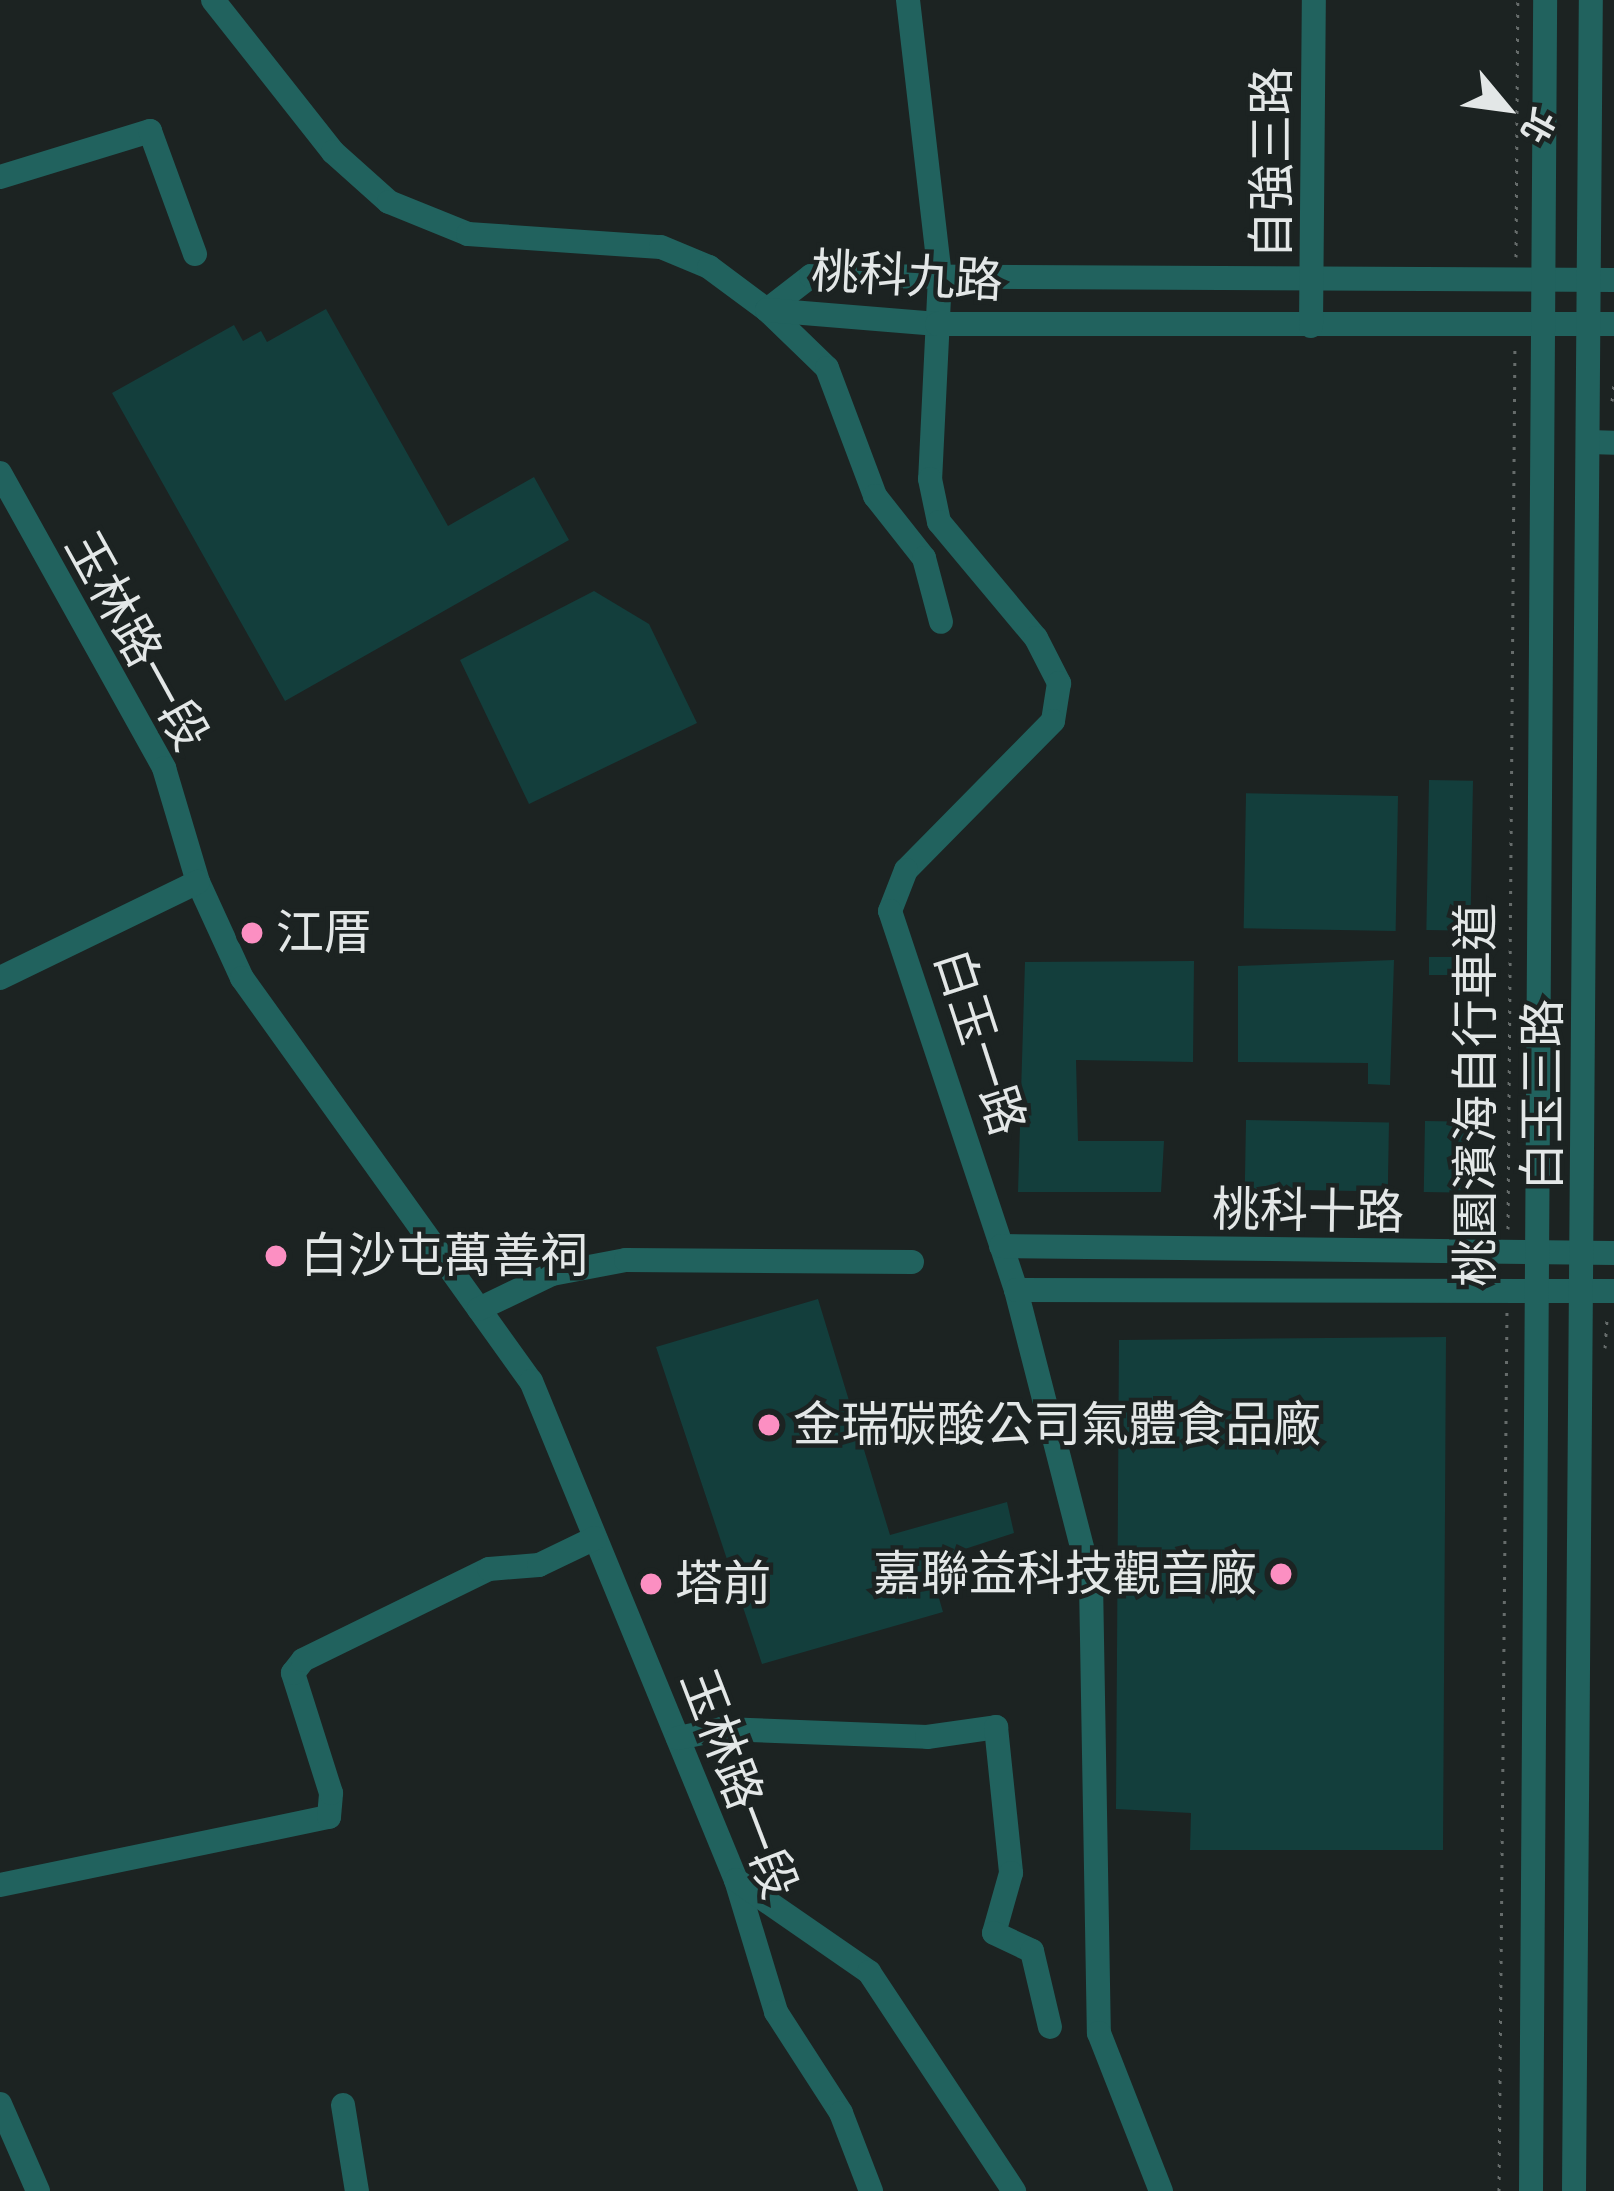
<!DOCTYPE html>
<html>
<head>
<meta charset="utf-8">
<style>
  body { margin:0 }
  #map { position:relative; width:1614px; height:2191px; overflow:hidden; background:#1c2322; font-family:"Zilla Slab","Noto Sans TC",serif }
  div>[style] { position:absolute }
  .building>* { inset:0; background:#133e3c; transform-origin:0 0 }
  .path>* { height:3px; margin-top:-1.5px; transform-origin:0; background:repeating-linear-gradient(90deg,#666c6b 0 3px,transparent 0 12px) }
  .minor>* { height:24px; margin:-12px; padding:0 12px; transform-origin:12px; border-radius:12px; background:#21625e }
  .dots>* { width:33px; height:33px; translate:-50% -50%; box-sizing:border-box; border:6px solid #1c2322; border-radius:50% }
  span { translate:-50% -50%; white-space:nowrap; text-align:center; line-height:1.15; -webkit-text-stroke:9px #1c2322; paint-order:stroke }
  .street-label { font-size:48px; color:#e3e7e7 }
  .poi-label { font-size:48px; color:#e3e7e7 }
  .left { translate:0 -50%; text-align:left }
  .right { translate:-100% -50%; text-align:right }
  .north { position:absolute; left:1446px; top:48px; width:120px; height:120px; -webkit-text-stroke:9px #1c2322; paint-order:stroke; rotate:119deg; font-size:33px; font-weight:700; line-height:48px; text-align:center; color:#e3e7e7 }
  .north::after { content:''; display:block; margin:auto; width:42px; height:54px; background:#e3e7e7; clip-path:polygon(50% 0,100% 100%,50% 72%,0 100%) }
</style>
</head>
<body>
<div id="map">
  <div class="building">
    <i style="clip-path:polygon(326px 309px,448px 526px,534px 477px,569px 540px,285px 701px,112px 393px,234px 325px,243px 341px,261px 331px,267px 342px)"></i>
    <i style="clip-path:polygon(594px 591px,649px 624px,697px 723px,529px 804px,460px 660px)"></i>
    <i style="left:1429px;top:780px;width:44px;height:150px;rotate:1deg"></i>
    <i style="left:1398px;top:796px;width:135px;height:152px;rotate:91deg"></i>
    <i style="left:1472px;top:957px;width:18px;height:43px;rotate:90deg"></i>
    <i style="clip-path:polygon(1394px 960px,1390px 1085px,1368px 1084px,1368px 1063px,1238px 1062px,1238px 966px)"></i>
    <i style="clip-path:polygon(1194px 961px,1193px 1062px,1076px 1060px,1078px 1141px,1164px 1141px,1161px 1192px,1018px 1192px,1025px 962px)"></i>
    <i style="left:1246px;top:1120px;width:143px;height:69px;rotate:1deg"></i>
    <i style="left:1425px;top:1121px;width:45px;height:71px;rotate:1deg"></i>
    <i style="clip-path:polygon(818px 1299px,890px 1535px,1007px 1502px,1014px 1533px,928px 1561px,943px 1612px,762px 1664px,656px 1347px)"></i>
    <i style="clip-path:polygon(1446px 1337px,1443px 1850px,1190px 1850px,1191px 1813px,1116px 1809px,1119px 1340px)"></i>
  </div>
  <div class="path">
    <i style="left:1516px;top:257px;width:257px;rotate:-89.6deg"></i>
    <i style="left:1612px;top:401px;width:17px;rotate:-83deg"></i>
    <i style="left:1508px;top:1229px;width:884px;rotate:-89.55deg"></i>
    <i style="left:1605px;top:1348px;width:32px;rotate:-86deg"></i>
    <i style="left:1499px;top:2191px;width:880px;rotate:-89.48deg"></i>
  </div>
  <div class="minor">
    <i style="left:213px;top:0;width:194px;rotate:51.7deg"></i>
    <i style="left:333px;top:152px;width:75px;rotate:41.8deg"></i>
    <i style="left:389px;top:202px;width:85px;rotate:22.1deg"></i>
    <i style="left:468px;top:234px;width:193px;rotate:3.9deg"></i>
    <i style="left:661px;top:247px;width:52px;rotate:22.6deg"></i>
    <i style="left:709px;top:267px;width:72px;rotate:36.6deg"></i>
    <i style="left:767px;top:310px;width:83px;rotate:44deg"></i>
    <i style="left:827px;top:368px;width:137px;rotate:69.4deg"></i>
    <i style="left:875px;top:496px;width:79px;rotate:51.7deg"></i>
    <i style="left:924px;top:558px;width:66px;rotate:75.1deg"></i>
    <i style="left:908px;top:0;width:279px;rotate:83.4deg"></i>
    <i style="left:940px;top:277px;width:202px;rotate:92.8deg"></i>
    <i style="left:930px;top:479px;width:44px;rotate:78.2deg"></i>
    <i style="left:939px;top:522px;width:151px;rotate:50.1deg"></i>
    <i style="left:1036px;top:638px;width:51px;rotate:62.9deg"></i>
    <i style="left:1059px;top:683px;width:38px;rotate:99deg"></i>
    <i style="left:1053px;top:721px;width:209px;rotate:134.6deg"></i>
    <i style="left:906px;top:870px;width:44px;rotate:111.3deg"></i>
    <i style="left:890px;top:911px;width:399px;rotate:71.6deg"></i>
    <i style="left:1016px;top:1290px;width:301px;rotate:75.6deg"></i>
    <i style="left:1091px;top:1582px;width:451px;rotate:89deg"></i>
    <i style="left:1099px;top:2033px;width:170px;rotate:68.6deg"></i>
    <i style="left:0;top:177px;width:157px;rotate:-17deg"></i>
    <i style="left:150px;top:131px;width:131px;rotate:69.9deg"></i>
    <i style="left:767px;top:310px;width:56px;rotate:-37.7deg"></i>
    <i style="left:811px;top:276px;width:803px;rotate:0.29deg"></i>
    <i style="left:767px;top:310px;width:171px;rotate:4.7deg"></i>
    <i style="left:937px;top:324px;width:677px"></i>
    <i style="left:1311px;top:326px;width:326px;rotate:-89.5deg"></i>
    <i style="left:1589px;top:442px;width:25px;rotate:2deg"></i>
    <i style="left:0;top:473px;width:338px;rotate:60.9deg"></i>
    <i style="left:164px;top:768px;width:119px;rotate:73.4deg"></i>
    <i style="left:198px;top:882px;width:106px;rotate:65.4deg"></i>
    <i style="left:242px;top:978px;width:496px;rotate:54.4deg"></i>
    <i style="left:531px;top:1381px;width:539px;rotate:67.67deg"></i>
    <i style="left:736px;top:1880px;width:138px;rotate:73.1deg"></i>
    <i style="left:776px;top:2012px;width:120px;rotate:57.2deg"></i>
    <i style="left:841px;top:2113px;width:84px;rotate:69deg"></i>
    <i style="left:0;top:978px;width:220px;rotate:-25.9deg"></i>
    <i style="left:1001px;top:1246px;width:613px;rotate:0.65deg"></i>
    <i style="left:1016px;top:1290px;width:598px;rotate:0.1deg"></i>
    <i style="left:479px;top:1309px;width:81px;rotate:-25.6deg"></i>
    <i style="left:552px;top:1274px;width:75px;rotate:-10.7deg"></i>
    <i style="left:626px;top:1260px;width:286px;rotate:0.4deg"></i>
    <i style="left:678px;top:1738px;width:45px;rotate:-11.6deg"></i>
    <i style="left:722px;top:1729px;width:205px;rotate:2.2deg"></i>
    <i style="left:927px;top:1737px;width:70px;rotate:-8.2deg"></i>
    <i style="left:996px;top:1727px;width:147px;rotate:84.1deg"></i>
    <i style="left:1011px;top:1873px;width:62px;rotate:105.8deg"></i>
    <i style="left:994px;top:1933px;width:42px;rotate:25.3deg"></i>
    <i style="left:1032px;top:1951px;width:78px;rotate:76.7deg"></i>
    <i style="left:736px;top:1880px;width:162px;rotate:34.7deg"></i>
    <i style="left:869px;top:1972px;width:263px;rotate:56.5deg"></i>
    <i style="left:0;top:1885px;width:336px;rotate:-11.7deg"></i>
    <i style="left:329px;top:1817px;width:24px;rotate:-85deg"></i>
    <i style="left:331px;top:1793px;width:126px;rotate:-107.6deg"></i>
    <i style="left:293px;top:1673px;width:16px;rotate:-52deg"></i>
    <i style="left:303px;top:1660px;width:207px;rotate:-26.1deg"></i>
    <i style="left:489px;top:1569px;width:50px;rotate:-4.6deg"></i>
    <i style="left:539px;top:1565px;width:62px;rotate:-25.7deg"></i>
    <i style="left:0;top:2104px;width:95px;rotate:66.4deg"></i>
    <i style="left:343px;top:2105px;width:87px;rotate:80.8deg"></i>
    <i style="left:1531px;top:2191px;width:2191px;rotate:-89.63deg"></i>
    <i style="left:1574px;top:2191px;width:2191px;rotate:-89.56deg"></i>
  </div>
  <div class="dots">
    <i style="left:252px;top:933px;background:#fc8fc2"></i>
    <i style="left:276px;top:1256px;background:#fc8fc2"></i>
    <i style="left:769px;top:1425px;background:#fc8fc2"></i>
    <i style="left:1281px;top:1574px;background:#fc8fc2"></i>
    <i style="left:651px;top:1584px;background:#fc8fc2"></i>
  </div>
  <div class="street-label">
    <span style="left:1272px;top:163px;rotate:-90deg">自強三路</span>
    <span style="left:907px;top:276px;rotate:3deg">桃科九路</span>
    <span style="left:137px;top:641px;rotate:61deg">玉林路一段</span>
    <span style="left:980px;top:1042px;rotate:72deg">白玉一路</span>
    <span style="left:1476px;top:1095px;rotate:-90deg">桃園濱海自行車道</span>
    <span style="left:1543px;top:1095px;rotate:-90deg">白玉三路</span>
    <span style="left:1308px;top:1211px;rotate:1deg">桃科十路</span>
    <span style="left:739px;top:1784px;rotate:69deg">玉林路一段</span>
  </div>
  <div class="poi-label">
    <span class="left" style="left:276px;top:933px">江厝</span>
    <span class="left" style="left:300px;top:1256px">白沙屯萬善祠</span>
    <span class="left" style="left:793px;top:1425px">金瑞碳酸公司氣體食品廠</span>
    <span class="right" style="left:1257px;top:1574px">嘉聯益科技觀音廠</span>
    <span class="left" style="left:675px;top:1584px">塔前</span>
  </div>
  <div class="north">北</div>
</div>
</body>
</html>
